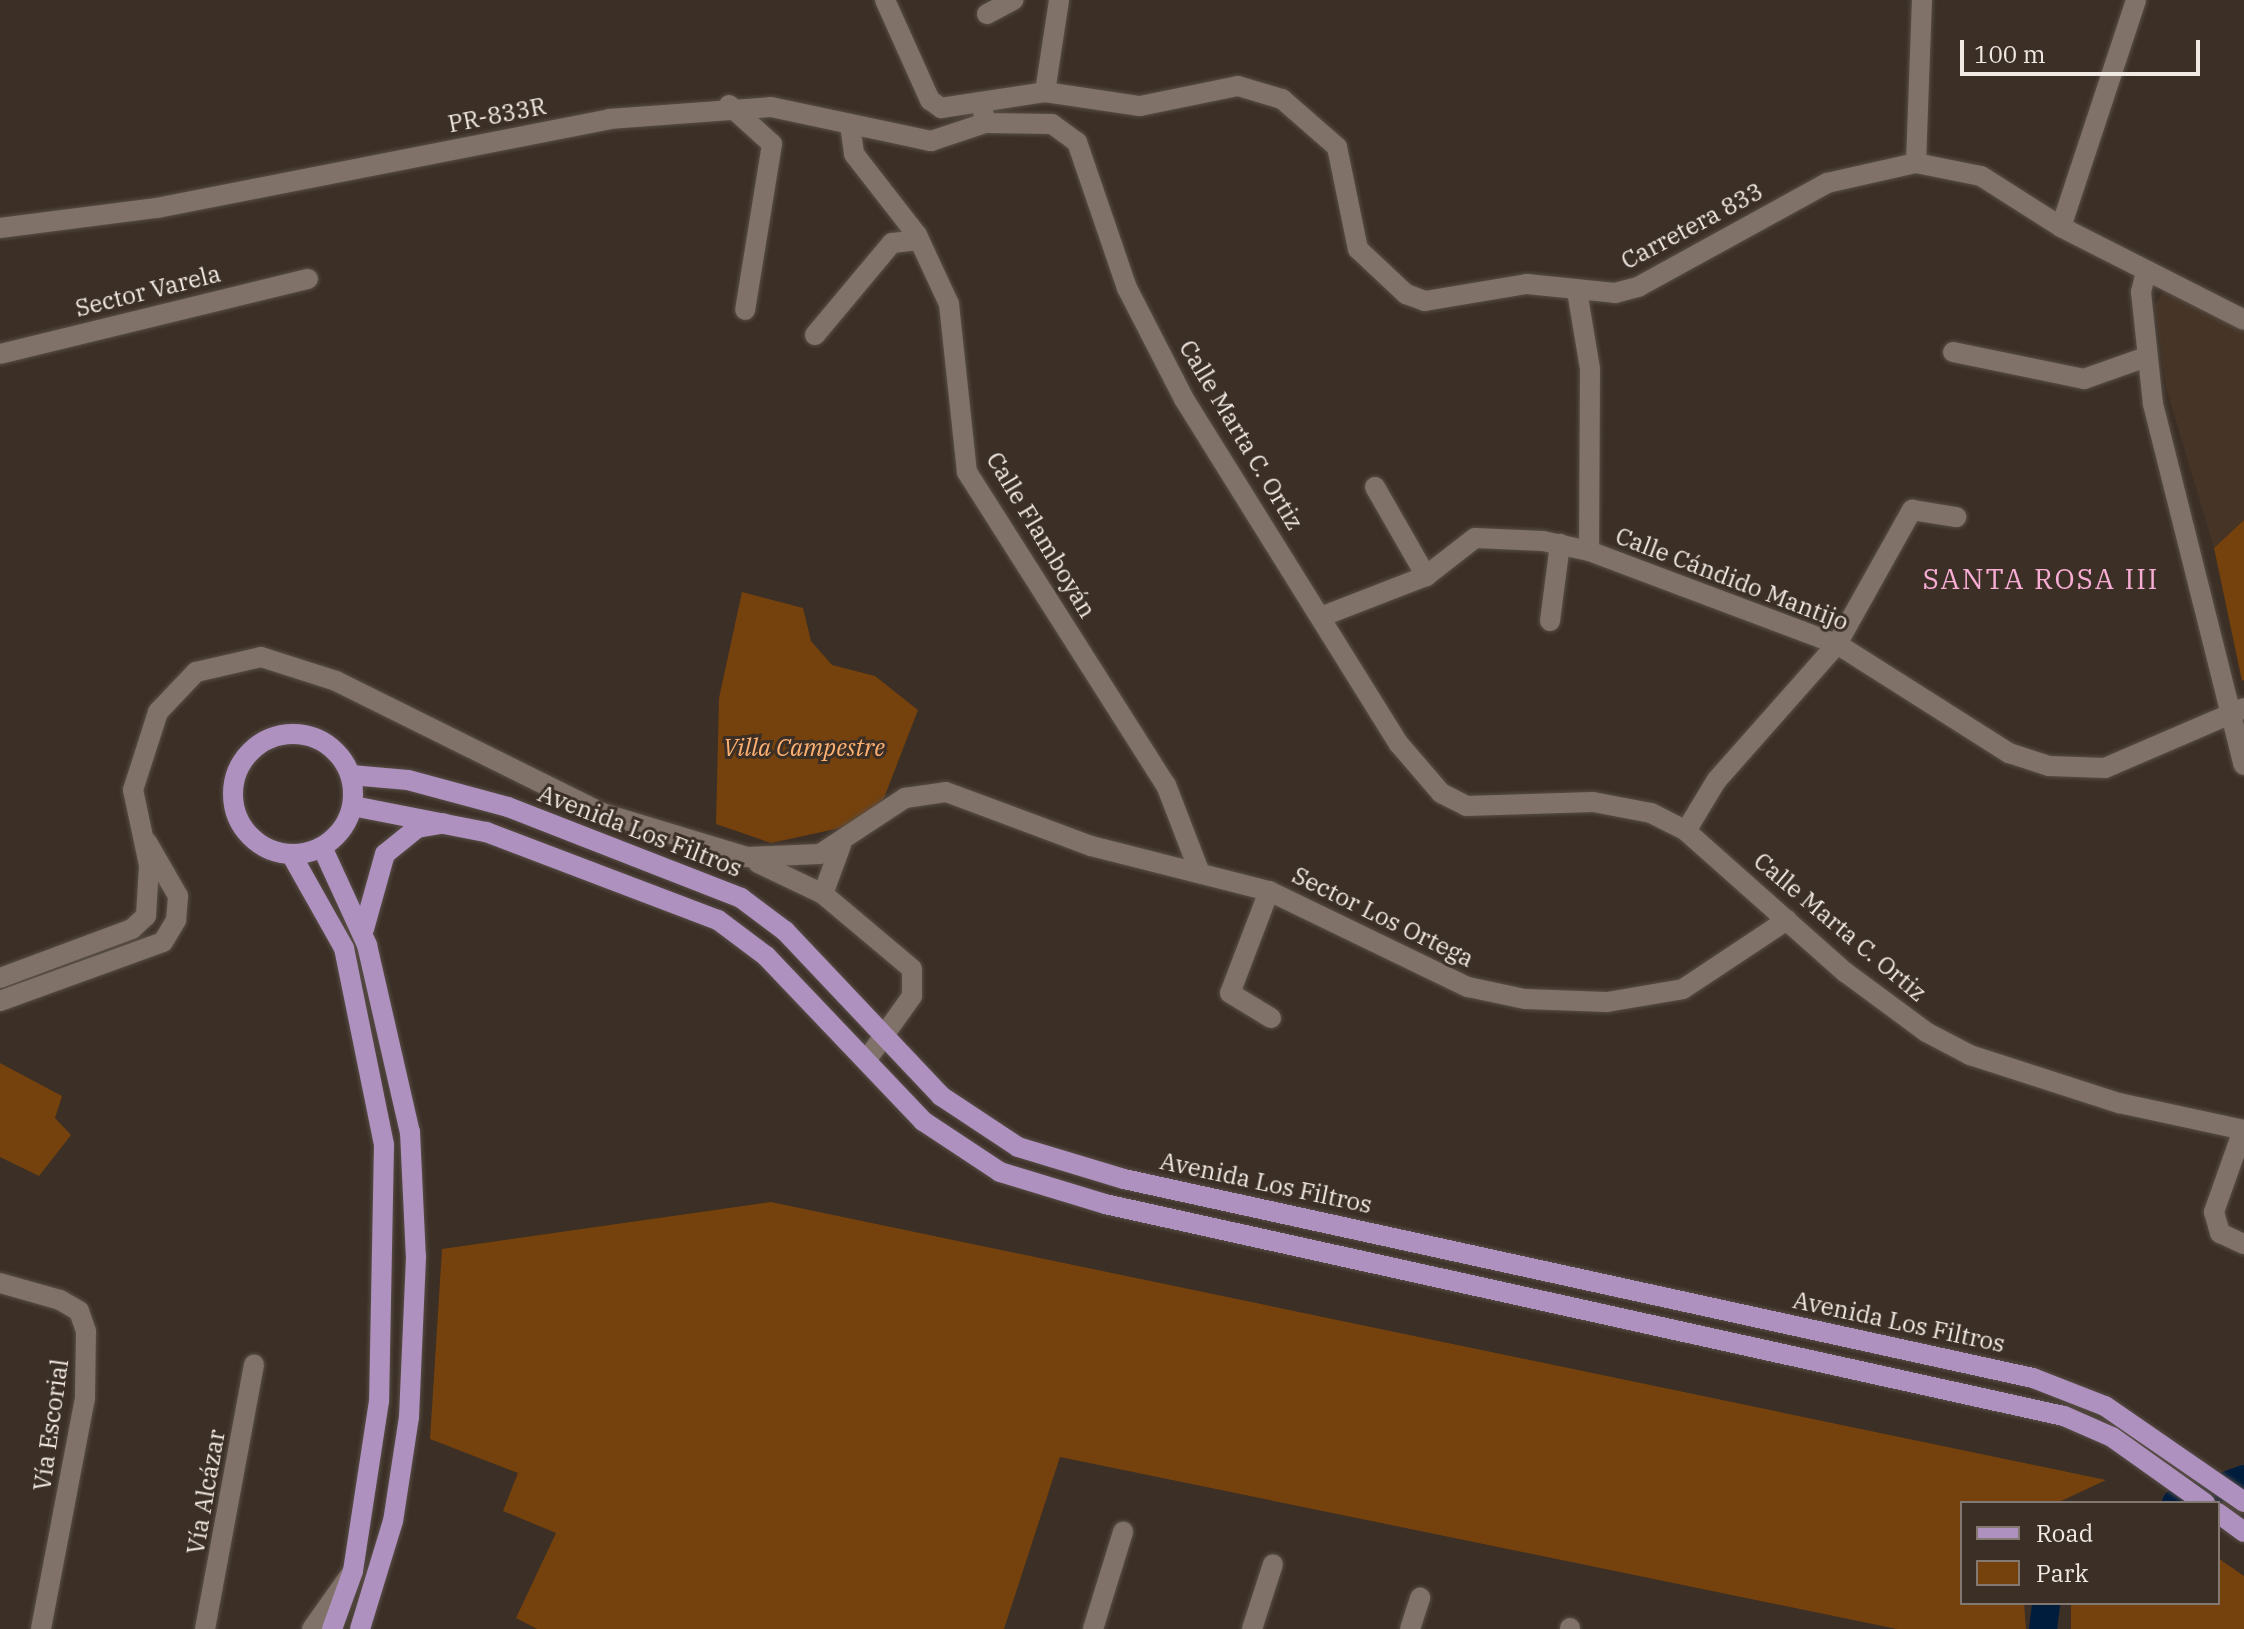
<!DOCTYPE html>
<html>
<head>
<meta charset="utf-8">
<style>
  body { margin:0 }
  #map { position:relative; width:2244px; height:1629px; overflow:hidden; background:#3b2f26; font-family:"IBM Plex Serif",serif }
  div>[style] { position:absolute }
  .built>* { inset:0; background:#463527 }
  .green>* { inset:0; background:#75410d }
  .river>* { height:28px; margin:-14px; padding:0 14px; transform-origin:14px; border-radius:14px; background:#001d3e }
  .roads { filter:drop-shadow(0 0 2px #584e46) drop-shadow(0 0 2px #584e46) }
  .minor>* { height:20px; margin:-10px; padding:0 10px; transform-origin:10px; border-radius:10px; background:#807268 }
  .major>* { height:20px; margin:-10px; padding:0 10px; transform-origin:10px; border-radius:10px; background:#af91c0 }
  .major>.ring { margin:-10px; padding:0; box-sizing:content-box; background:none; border:20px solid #af91c0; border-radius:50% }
  span { translate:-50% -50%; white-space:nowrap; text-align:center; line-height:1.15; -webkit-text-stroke:6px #3b2f26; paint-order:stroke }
  .street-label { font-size:24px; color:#f1e9e3 }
  .park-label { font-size:24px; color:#ffb172; font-style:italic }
  .quarter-label { font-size:28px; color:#f8add4; letter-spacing:2px }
  .legend { position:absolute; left:1960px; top:1501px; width:260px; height:104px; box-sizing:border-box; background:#3b2f26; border:2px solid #847972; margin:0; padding:10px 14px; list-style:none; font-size:24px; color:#f1e9e3 }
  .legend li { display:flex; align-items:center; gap:16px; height:40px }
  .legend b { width:40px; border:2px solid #847972 }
  .scale { position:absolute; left:1960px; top:40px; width:240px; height:36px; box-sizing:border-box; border:4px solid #f1e9e3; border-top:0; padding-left:10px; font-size:24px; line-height:28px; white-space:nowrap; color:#f1e9e3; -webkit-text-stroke:6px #3b2f26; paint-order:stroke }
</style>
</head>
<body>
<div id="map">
  <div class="built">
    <i style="clip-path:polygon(2163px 291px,2244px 330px,2244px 520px,2214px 548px,2166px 387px,2155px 305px)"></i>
  </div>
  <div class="green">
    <i style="clip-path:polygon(2244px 520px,2244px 680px,2242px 681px,2214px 548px)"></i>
    <i style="clip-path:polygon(742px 592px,803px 608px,811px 641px,832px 665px,875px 676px,918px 710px,884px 798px,854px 825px,771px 843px,716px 824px,719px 698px)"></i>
    <i style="clip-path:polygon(0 1063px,62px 1096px,55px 1118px,71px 1135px,39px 1176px,0 1157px)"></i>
    <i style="clip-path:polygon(771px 1202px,2106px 1480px,2057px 1503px,1962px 1503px,1962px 1603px,2024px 1603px,2026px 1629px,1897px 1629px,1060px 1457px,1004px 1629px,537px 1629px,516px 1618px,556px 1533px,503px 1511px,518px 1473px,430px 1439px,442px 1249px)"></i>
    <i style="clip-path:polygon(2218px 1558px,2244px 1576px,2244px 1629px,2071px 1629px,2071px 1603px,2218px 1603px)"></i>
  </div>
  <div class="river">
    <i style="left:2176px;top:1503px;width:72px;rotate:-19.4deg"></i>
    <i style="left:2043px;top:1629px;width:26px;rotate:-83deg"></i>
  </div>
  <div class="roads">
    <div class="minor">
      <i style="left:885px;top:0;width:110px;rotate:65.8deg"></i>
      <i style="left:930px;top:100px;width:14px;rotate:36deg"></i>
      <i style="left:941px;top:108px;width:105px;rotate:-8.7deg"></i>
      <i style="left:1045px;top:92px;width:96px;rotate:8.4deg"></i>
      <i style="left:1140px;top:106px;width:100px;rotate:-11.5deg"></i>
      <i style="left:1238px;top:86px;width:46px;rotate:16.5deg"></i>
      <i style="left:1282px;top:99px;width:73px;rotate:41.1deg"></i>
      <i style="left:1337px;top:147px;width:104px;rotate:78.4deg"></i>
      <i style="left:1358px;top:249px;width:66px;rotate:43.2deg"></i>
      <i style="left:1406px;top:294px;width:20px;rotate:20deg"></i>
      <i style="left:1425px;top:301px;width:103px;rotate:-9.5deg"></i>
      <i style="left:1527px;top:284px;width:88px;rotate:5.8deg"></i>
      <i style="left:1615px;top:293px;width:24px;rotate:-15deg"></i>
      <i style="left:1638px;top:287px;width:216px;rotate:-28.8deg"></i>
      <i style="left:1827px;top:183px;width:91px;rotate:-12.7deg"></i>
      <i style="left:1916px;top:163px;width:66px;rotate:11.3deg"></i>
      <i style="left:1981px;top:176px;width:95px;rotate:32.5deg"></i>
      <i style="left:2061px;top:227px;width:205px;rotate:26.9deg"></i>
      <i style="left:987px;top:14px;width:30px;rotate:-28deg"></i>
      <i style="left:1045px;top:92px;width:93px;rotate:-81.3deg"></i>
      <i style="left:729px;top:105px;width:58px;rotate:42.2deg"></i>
      <i style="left:772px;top:144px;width:168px;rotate:99.2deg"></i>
      <i style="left:985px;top:123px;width:67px;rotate:0.9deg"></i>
      <i style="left:1052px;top:124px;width:31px;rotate:36deg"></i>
      <i style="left:1077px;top:142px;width:154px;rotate:71.1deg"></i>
      <i style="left:1127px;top:288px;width:125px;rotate:62.8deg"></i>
      <i style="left:1184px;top:399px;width:407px;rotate:58.1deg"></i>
      <i style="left:1399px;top:744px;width:65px;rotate:49.4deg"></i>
      <i style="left:1441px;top:793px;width:28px;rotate:27deg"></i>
      <i style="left:1466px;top:806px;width:127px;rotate:-1.8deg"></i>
      <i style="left:1593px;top:802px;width:59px;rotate:10.7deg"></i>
      <i style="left:1651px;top:813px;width:39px;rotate:27deg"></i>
      <i style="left:1686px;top:831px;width:213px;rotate:41.6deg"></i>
      <i style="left:1845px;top:972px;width:101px;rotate:36.5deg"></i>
      <i style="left:1926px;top:1032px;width:50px;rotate:27.6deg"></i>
      <i style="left:1970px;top:1055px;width:157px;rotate:17.9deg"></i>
      <i style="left:2119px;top:1103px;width:128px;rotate:12.2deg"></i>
      <i style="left:850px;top:125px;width:29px;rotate:82deg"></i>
      <i style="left:854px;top:154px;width:103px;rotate:52.1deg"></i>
      <i style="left:917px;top:235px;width:76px;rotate:65.1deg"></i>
      <i style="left:949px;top:304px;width:169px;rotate:83.9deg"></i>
      <i style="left:967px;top:472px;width:371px;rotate:57.6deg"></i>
      <i style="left:1166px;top:785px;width:94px;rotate:68.9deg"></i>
      <i style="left:1916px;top:163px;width:163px;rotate:-87.9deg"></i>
      <i style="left:2061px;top:227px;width:239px;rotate:-71.7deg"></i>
      <i style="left:0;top:228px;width:158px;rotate:-7.3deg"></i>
      <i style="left:157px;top:208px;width:461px;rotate:-11.1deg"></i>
      <i style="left:609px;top:119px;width:162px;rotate:-4.2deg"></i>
      <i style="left:771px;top:107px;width:164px;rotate:12deg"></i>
      <i style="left:931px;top:141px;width:57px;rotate:-18.4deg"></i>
      <i style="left:985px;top:123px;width:13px;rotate:-99deg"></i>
      <i style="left:2146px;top:272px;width:21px;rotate:104deg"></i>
      <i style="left:2141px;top:292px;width:113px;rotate:83.9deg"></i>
      <i style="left:2153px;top:404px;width:372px;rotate:75.9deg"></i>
      <i style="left:1577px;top:291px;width:79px;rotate:80.5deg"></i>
      <i style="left:1590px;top:369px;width:182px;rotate:90.3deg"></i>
      <i style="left:815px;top:335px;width:120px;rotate:-50.1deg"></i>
      <i style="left:892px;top:243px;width:27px;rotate:-6deg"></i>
      <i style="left:1953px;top:352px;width:134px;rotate:11.6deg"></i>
      <i style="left:2084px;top:379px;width:66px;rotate:-19.5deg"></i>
      <i style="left:0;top:354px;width:317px;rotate:-13.7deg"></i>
      <i style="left:1375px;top:487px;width:103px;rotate:60.2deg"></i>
      <i style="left:1323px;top:616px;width:110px;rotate:-21.2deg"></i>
      <i style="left:1426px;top:576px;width:62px;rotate:-37.8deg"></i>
      <i style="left:1475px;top:538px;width:68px;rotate:2.5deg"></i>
      <i style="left:1543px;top:541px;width:47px;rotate:12.3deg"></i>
      <i style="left:1589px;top:551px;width:265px;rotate:20.6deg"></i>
      <i style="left:1837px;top:644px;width:204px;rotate:32.4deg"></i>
      <i style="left:2009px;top:753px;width:42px;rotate:18deg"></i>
      <i style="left:2049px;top:766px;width:56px;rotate:2deg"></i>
      <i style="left:2105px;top:768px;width:151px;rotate:-23.3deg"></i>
      <i style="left:1550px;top:621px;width:78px;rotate:-82.6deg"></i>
      <i style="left:1686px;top:831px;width:58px;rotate:-59deg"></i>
      <i style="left:1716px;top:781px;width:183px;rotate:-48.5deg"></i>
      <i style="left:1837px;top:644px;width:154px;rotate:-60.8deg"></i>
      <i style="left:1912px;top:510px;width:45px;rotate:9deg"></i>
      <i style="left:758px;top:863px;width:72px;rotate:25.5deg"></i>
      <i style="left:823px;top:894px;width:116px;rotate:40.1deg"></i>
      <i style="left:912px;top:969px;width:27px;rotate:90deg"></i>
      <i style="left:912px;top:996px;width:76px;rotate:125.4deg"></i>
      <i style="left:1269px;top:891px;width:109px;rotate:110.9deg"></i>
      <i style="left:1230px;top:993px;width:48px;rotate:31.4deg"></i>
      <i style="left:823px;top:894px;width:52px;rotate:-69.8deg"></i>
      <i style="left:0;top:978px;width:141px;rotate:-20.4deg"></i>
      <i style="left:132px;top:929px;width:19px;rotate:-43deg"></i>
      <i style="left:146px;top:916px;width:51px;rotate:-86.6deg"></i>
      <i style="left:149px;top:865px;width:77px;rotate:-102deg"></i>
      <i style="left:133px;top:790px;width:82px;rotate:-72.2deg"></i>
      <i style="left:158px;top:712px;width:55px;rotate:-46.5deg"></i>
      <i style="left:196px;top:672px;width:67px;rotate:-13deg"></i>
      <i style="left:261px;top:657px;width:79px;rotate:17.7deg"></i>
      <i style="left:336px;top:681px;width:297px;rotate:26.4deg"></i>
      <i style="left:602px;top:813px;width:152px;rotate:16.9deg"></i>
      <i style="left:747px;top:857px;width:73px;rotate:-2.4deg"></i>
      <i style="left:820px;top:854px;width:102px;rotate:-33.4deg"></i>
      <i style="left:905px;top:798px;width:41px;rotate:-8.3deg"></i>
      <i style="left:946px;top:792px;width:155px;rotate:20.4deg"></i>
      <i style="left:1091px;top:846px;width:184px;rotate:14.2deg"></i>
      <i style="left:1269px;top:891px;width:221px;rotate:25.8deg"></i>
      <i style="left:1468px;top:987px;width:58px;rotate:11.9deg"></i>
      <i style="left:1525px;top:999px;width:82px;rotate:2.1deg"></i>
      <i style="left:1607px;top:1002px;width:77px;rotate:-9.7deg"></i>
      <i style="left:1683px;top:989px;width:125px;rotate:-33.6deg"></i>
      <i style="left:0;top:1001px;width:173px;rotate:-19.9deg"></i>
      <i style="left:163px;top:942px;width:26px;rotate:-59deg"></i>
      <i style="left:176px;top:920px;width:24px;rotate:-85deg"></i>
      <i style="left:178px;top:896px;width:62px;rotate:-119.9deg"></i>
      <i style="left:2243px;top:1130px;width:87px;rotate:109.5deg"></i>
      <i style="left:2214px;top:1212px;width:22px;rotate:74deg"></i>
      <i style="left:2220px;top:1233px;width:26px;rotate:25deg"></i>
      <i style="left:0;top:1283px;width:62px;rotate:15.8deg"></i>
      <i style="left:60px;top:1300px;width:22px;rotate:30deg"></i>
      <i style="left:79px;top:1311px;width:21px;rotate:71deg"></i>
      <i style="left:86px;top:1331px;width:67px;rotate:90.9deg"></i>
      <i style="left:85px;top:1398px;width:235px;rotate:100.8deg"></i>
      <i style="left:205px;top:1629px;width:269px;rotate:-79.5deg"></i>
      <i style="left:312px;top:1629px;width:67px;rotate:-54.7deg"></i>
      <i style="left:1093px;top:1629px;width:102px;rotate:-72.8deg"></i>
      <i style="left:1252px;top:1629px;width:68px;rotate:-72.1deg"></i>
      <i style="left:1410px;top:1629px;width:33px;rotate:-72deg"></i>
      <i style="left:1570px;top:1629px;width:1px;rotate:-90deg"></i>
    </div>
    <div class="major">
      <i class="ring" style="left:233px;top:734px;width:100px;height:100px"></i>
      <i style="left:351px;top:775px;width:57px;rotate:5deg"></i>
      <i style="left:408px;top:780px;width:104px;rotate:15.1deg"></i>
      <i style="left:508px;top:807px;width:250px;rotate:21.3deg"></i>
      <i style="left:741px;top:898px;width:55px;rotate:36.9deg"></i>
      <i style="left:785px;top:931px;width:227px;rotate:46.6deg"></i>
      <i style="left:941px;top:1096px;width:92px;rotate:33.5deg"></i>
      <i style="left:1018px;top:1147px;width:111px;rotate:16.8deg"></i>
      <i style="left:1124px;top:1179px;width:931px;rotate:12.35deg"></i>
      <i style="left:2033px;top:1378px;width:77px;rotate:21.3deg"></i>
      <i style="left:2105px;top:1406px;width:169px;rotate:34.6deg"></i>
      <i style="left:353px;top:806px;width:136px;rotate:11.1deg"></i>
      <i style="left:486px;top:832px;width:248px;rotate:20.8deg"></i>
      <i style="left:718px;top:920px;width:60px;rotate:36.9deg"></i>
      <i style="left:766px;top:956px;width:228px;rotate:46.4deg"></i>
      <i style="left:923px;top:1121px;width:92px;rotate:33.5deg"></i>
      <i style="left:1000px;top:1172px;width:110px;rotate:16.9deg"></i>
      <i style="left:1105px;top:1204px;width:982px;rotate:12.47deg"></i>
      <i style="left:2064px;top:1416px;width:52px;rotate:23.6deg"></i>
      <i style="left:2112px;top:1437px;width:114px;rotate:35.4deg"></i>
      <i style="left:322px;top:847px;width:108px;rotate:65.3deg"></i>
      <i style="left:367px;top:945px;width:192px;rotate:77.1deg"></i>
      <i style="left:410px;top:1132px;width:125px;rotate:87.3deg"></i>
      <i style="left:416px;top:1257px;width:160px;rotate:92.5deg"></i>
      <i style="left:409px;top:1417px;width:105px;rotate:98.7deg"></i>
      <i style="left:393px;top:1521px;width:113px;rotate:107deg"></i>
      <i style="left:291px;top:854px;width:108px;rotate:60.6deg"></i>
      <i style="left:344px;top:948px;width:201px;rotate:78.5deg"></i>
      <i style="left:384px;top:1145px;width:256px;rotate:91.1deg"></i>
      <i style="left:379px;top:1401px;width:172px;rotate:98.7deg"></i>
      <i style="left:353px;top:1571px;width:62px;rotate:109.9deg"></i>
      <i style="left:364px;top:929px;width:78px;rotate:-74.4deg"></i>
      <i style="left:385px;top:854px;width:41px;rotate:-39.1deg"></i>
      <i style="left:417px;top:828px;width:27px;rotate:-10deg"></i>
      <i style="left:2218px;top:1513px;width:32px;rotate:36deg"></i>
    </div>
  </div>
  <div class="street-label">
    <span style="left:497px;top:115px;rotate:-11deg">PR-833R</span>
    <span style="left:1692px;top:226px;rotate:-28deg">Carretera 833</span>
    <span style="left:148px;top:291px;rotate:-14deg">Sector Varela</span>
    <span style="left:1241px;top:435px;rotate:59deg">Calle Marta C. Ortiz</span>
    <span style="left:1041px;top:535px;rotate:59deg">Calle Flamboyán</span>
    <span style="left:1732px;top:579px;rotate:21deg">Calle Cándido Mantijo</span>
    <span style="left:640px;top:831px;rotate:21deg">Avenida Los Filtros</span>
    <span style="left:1383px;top:917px;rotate:26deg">Sector Los Ortega</span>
    <span style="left:1840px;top:927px;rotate:40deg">Calle Marta C. Ortiz</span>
    <span style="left:1266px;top:1183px;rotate:12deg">Avenida Los Filtros</span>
    <span style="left:1899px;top:1322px;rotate:12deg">Avenida Los Filtros</span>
    <span style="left:51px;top:1425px;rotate:-82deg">Vía Escorial</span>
    <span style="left:206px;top:1492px;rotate:-80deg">Vía Alcázar</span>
  </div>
  <div class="park-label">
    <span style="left:804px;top:748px">Villa Campestre</span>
  </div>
  <div class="quarter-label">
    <span style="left:2041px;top:579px">SANTA ROSA III</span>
  </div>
  <ul class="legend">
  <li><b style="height:10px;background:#af91c0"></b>Road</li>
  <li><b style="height:22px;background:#75410d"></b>Park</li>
  </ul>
  <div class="scale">100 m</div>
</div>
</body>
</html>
